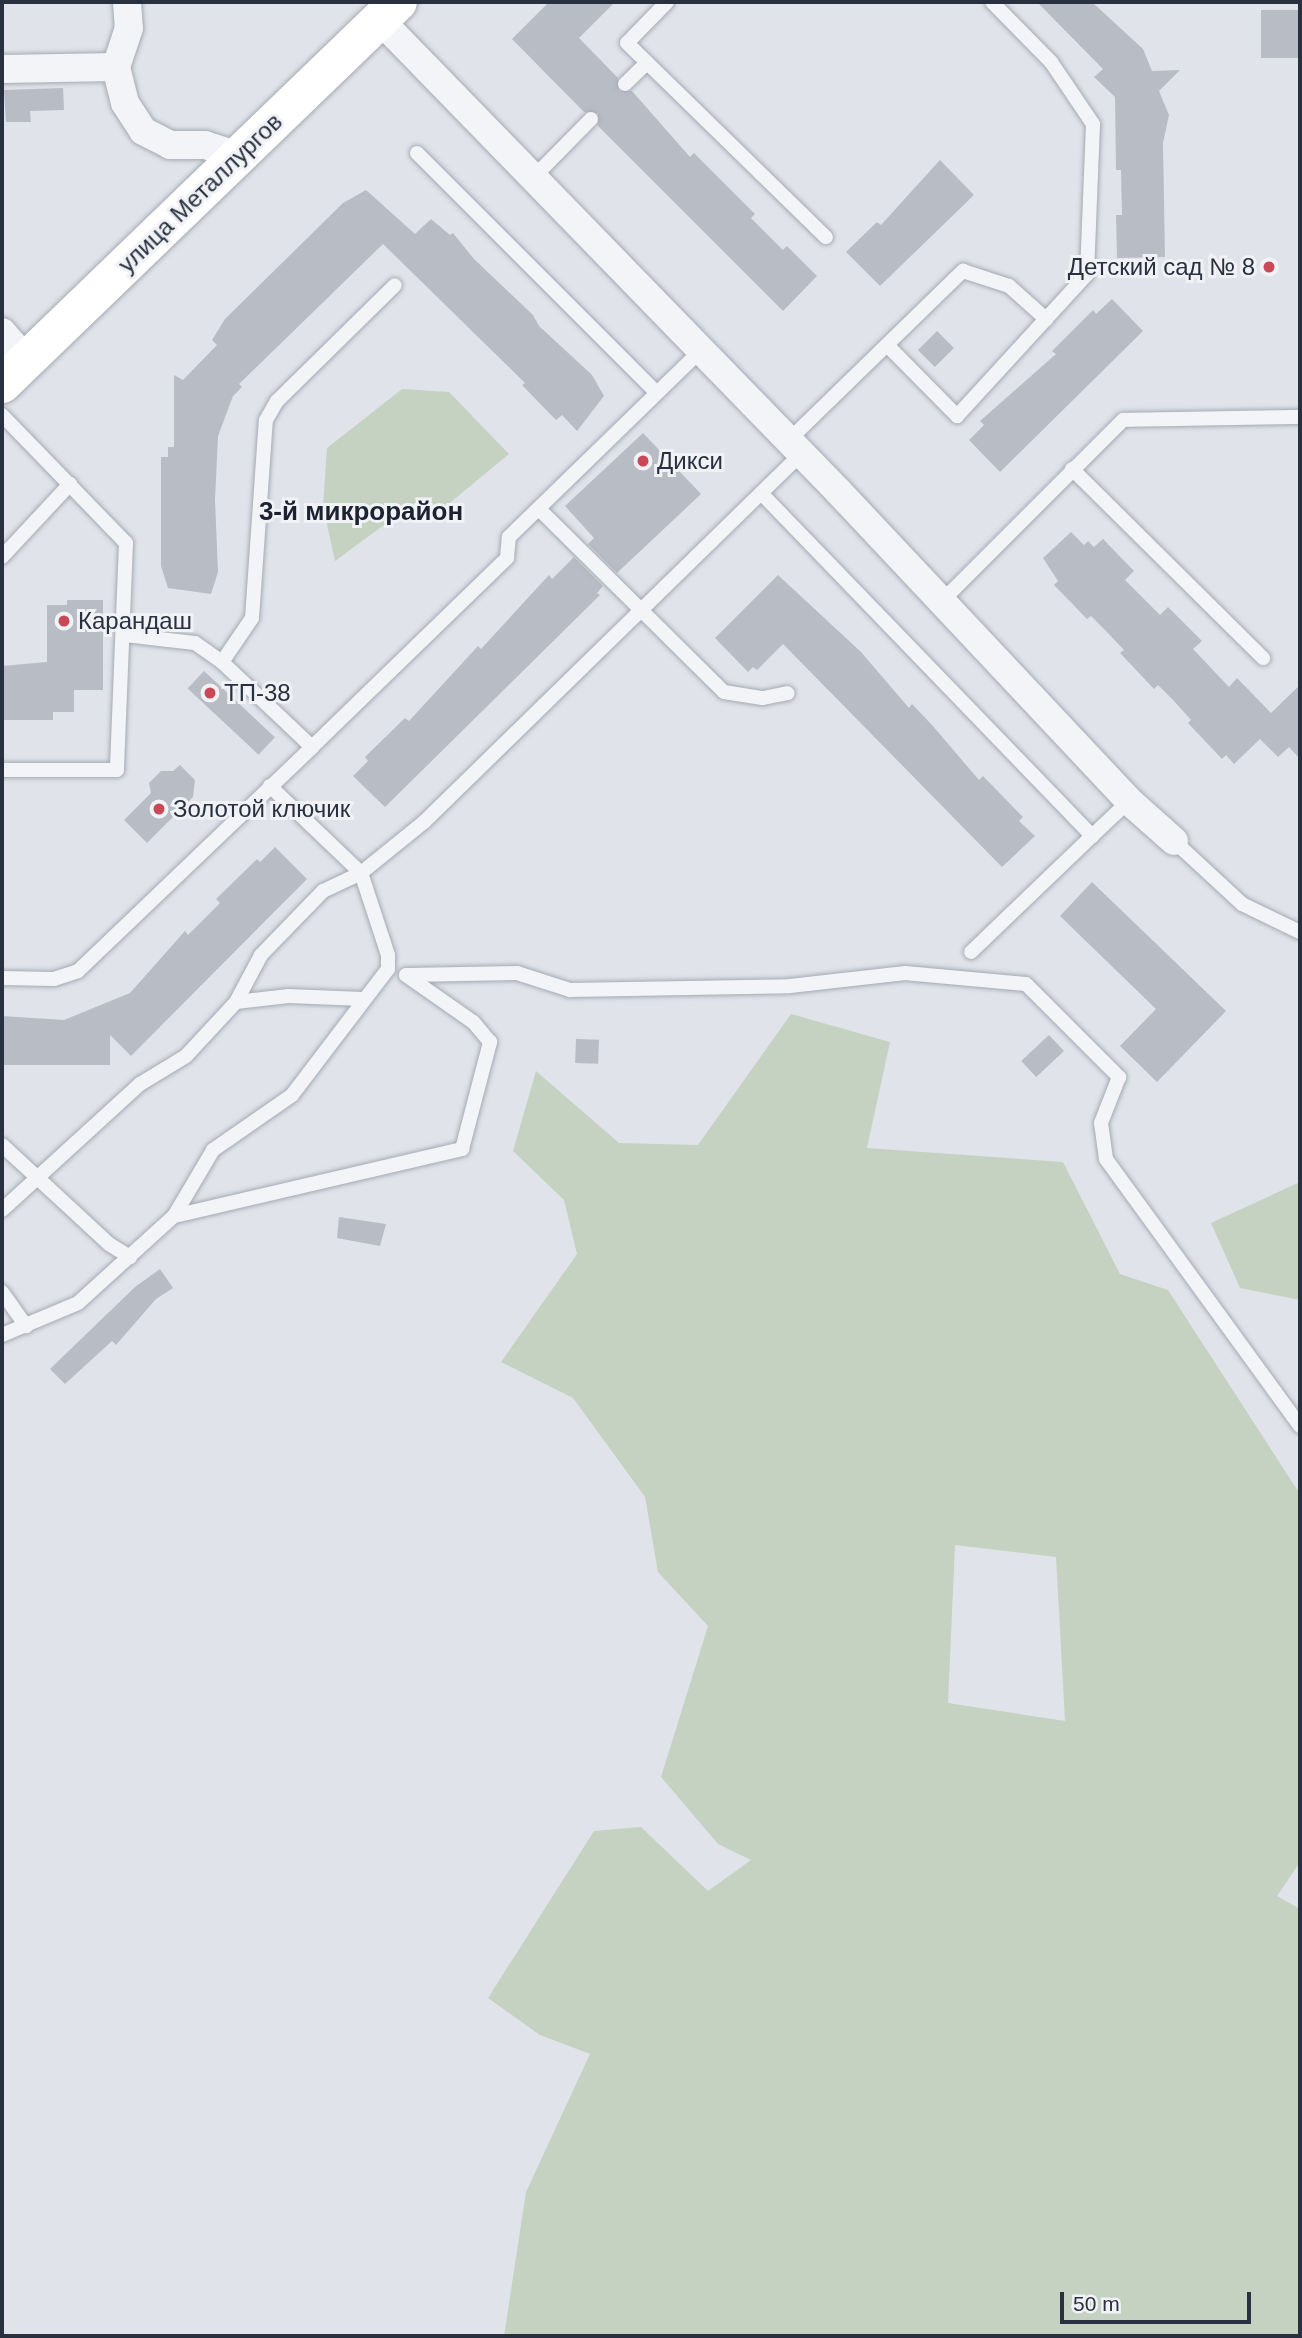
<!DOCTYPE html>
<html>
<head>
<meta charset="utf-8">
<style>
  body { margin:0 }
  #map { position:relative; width:1302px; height:2338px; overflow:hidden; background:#e0e3e9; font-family:Helvetica,sans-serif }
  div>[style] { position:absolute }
  .green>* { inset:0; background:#c5d2c2 }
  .building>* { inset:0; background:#b8bcc5; transform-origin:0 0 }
  .roads { filter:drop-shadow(0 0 2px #a5aab3) drop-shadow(0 0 2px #a5aab3) }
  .lane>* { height:14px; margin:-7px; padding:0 7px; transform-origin:7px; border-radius:7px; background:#f3f4f7 }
  .street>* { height:28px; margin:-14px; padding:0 14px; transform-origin:14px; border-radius:14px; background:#f3f4f7 }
  .secondary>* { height:38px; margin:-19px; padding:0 19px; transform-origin:19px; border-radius:19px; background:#fff }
  .dots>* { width:19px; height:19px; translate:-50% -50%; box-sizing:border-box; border:4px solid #f0f2f6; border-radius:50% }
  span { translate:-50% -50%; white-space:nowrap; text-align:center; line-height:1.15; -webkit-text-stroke:6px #f0f2f6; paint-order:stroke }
  .street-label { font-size:24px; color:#293140 }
  .poi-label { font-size:24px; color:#293140 }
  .right { translate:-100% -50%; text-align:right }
  .left { translate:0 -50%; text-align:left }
  .neighbourhood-label { font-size:26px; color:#1c2231; font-weight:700 }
  .frame { position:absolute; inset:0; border:4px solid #293140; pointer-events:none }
  .scale { position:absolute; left:1060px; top:2292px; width:191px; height:32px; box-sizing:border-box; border:4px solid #293140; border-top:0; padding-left:9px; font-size:21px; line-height:24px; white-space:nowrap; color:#293140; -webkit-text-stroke:5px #f0f2f6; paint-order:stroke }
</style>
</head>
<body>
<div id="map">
  <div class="green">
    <i style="clip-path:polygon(402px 389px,449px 392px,509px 454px,434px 516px,407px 508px,335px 561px,323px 506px,327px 448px)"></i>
    <i style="clip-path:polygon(evenodd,791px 1014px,890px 1042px,867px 1148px,1063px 1162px,1120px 1274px,1168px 1290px,1300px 1494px,1300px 1862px,1277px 1896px,1300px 1909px,1300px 2336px,504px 2336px,526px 2192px,590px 2054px,540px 2035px,488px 1998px,594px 1831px,641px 1827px,708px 1891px,751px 1860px,718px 1844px,661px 1777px,708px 1626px,658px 1572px,645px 1497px,573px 1398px,501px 1362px,577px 1254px,564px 1200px,513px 1151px,536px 1071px,619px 1143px,698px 1145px,791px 1014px,955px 1545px,1056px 1557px,1065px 1721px,948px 1703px,955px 1545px)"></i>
    <i style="clip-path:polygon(1300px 1182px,1300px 1300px,1240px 1288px,1211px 1223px)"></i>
  </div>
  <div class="building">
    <i style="clip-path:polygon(549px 2px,615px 2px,579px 38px,618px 78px,619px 91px,632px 91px,690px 157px,694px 153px,755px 214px,751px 218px,783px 250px,787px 246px,817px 276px,783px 311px,598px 126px,598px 113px,584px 112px,512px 39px)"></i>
    <i style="clip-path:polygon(1037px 2px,1092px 2px,1143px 49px,1152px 71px,1180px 70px,1159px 91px,1169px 115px,1163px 143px,1165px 257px,1117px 258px,1116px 215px,1122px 215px,1121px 170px,1116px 170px,1115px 97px,1094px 77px,1103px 69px)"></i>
    <i style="left:1261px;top:10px;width:39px;height:48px"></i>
    <i style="clip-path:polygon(63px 88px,64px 110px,30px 111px,31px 122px,6px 122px,4px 90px)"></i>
    <i style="clip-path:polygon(940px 160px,974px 195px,880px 286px,846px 252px,877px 222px,881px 225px)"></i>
    <i style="clip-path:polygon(366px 190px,415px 234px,431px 219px,450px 235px,453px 233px,474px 259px,533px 315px,539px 326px,592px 375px,604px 396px,577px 431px,562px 415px,556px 420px,522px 385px,525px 383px,383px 244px,239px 384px,242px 387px,233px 396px,218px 436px,215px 500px,218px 572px,211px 594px,168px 588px,161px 566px,161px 457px,168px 457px,168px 447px,174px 447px,174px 375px,183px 380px,217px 345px,212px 340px,225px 319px,343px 203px)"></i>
    <i style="clip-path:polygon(1112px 299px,1143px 331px,1000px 472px,969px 440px,984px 425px,980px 421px,1056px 354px,1052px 351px,1093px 310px,1096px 314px)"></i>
    <i style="left:937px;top:331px;width:24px;height:27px;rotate:45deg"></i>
    <i style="clip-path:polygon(643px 433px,701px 494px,617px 573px,588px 544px,594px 538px,565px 506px)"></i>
    <i style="clip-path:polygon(1071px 532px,1084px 545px,1088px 541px,1094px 547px,1103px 539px,1134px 571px,1125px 580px,1160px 615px,1168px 607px,1202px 641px,1193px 649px,1229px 687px,1237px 678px,1271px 713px,1300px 685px,1300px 759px,1289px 747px,1278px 757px,1260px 739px,1234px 764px,1226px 755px,1222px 759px,1188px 723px,1191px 720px,1174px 701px,1158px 685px,1154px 689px,1120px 653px,1124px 650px,1106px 631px,1091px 616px,1087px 619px,1054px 585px,1058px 581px,1043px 558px)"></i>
    <i style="clip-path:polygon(574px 557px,603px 586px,597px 593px,600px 595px,385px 807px,353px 776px,368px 761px,365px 757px,405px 718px,409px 721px,478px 646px,481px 649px,549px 575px,552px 579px)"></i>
    <i style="clip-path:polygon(778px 575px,861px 652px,909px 708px,912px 704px,932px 725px,979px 780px,983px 776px,1023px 817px,1019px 821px,1035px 836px,1002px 867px,783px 644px,757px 670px,753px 667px,748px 672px,715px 638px)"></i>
    <i style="clip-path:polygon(67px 600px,103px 600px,103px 690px,74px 690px,74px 712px,53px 712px,53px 720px,4px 720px,2px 666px,47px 662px,47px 605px,67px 605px)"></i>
    <i style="left:204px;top:671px;width:97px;height:24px;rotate:43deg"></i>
    <i style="clip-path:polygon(180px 765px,195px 780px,193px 797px,147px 843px,124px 820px,151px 793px,149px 783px,161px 771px,173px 771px)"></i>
    <i style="clip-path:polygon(275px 847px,307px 879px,131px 1056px,110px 1035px,110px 1065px,2px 1065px,2px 1016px,64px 1020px,130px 993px,185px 931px,188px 935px,220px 903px,216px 899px,257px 859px,260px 862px)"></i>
    <i style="clip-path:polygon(1092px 882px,1226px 1011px,1157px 1082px,1120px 1046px,1156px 1009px,1060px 916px)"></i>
    <i style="left:1049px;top:1035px;width:22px;height:38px;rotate:47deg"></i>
    <i style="left:576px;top:1039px;width:23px;height:24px;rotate:2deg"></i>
    <i style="clip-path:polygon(339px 1217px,386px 1224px,380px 1246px,337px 1238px)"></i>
    <i style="clip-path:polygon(160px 1269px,173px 1288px,156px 1299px,116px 1345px,112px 1341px,65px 1384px,50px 1369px,135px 1287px)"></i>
  </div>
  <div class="roads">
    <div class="lane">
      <i style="left:667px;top:2px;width:57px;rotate:134.3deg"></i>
      <i style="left:627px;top:43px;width:278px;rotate:44.3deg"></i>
      <i style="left:625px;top:84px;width:30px;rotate:-44deg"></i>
      <i style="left:417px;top:153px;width:339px;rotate:45deg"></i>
      <i style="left:532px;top:179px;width:84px;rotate:-45.5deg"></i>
      <i style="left:887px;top:345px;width:100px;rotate:45.4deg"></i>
      <i style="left:957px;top:416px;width:193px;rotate:-47.5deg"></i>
      <i style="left:1087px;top:274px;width:150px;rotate:-87.7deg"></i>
      <i style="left:1093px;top:124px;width:75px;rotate:-124.1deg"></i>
      <i style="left:1051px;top:62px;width:84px;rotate:-134.5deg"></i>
      <i style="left:2px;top:415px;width:178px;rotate:45.9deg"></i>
      <i style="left:126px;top:543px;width:227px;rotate:92.3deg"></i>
      <i style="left:117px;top:770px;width:115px;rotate:180deg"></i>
      <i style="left:789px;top:440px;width:243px;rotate:-44.2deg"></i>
      <i style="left:963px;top:271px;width:48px;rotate:18.1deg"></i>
      <i style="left:1009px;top:286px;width:50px;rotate:41.7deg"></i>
      <i style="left:1072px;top:469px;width:269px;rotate:44.7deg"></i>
      <i style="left:761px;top:493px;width:477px;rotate:46deg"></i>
      <i style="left:1092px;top:836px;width:51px;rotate:-43.4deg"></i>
      <i style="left:539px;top:509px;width:260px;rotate:44.7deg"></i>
      <i style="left:724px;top:692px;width:39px;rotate:9deg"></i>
      <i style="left:763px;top:698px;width:25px;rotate:-11deg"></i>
      <i style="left:2px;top:557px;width:100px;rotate:-47deg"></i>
      <i style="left:942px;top:601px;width:256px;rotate:-45deg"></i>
      <i style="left:1123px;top:420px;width:177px;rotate:-1deg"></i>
      <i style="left:125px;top:635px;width:70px;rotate:6.5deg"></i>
      <i style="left:195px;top:643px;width:33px;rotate:35deg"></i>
      <i style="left:222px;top:662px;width:124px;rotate:43.4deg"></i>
      <i style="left:312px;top:747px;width:272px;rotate:-44.1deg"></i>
      <i style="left:507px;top:558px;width:21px;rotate:-85deg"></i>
      <i style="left:509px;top:537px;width:268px;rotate:-44.2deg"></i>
      <i style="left:222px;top:662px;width:53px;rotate:-55.7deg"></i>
      <i style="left:252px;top:618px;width:198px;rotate:-86deg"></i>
      <i style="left:266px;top:420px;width:22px;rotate:-60deg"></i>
      <i style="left:277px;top:401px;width:165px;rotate:-44.5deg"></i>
      <i style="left:1174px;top:841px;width:93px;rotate:42.8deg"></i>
      <i style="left:1242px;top:904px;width:64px;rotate:25.8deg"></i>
      <i style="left:971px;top:952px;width:168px;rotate:-43.8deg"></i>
      <i style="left:407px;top:975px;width:110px;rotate:-1deg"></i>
      <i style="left:517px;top:973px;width:56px;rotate:17.8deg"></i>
      <i style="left:570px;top:990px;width:220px;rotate:-1deg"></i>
      <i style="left:790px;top:986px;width:116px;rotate:-6.4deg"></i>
      <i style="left:905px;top:973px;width:121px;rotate:5.2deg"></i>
      <i style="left:1026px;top:984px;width:132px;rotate:45deg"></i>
      <i style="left:1119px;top:1077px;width:49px;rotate:111.4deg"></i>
      <i style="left:1101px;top:1123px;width:36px;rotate:82deg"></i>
      <i style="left:1106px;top:1159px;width:330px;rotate:54deg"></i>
      <i style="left:2px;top:978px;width:52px;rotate:1.1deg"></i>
      <i style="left:54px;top:979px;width:25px;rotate:-18deg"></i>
      <i style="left:78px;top:971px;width:324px;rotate:-43.7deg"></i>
      <i style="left:236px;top:1002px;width:53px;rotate:-6.5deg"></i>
      <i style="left:289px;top:996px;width:73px;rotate:2.4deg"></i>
      <i style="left:2px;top:1145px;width:146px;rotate:42.8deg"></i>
      <i style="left:109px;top:1244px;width:25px;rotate:32deg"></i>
      <i style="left:2px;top:1210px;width:187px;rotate:-42.4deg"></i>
      <i style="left:140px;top:1084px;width:54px;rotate:-31.3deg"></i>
      <i style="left:186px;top:1056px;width:74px;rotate:-47.2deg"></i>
      <i style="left:236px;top:1002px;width:53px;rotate:-62deg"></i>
      <i style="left:261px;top:955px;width:89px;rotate:-45.9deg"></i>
      <i style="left:323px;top:891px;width:42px;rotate:-25.3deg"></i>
      <i style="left:361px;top:873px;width:81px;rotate:-39deg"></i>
      <i style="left:424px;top:822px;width:528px;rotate:-44.31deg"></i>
      <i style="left:174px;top:1216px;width:296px;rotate:-13.1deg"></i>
      <i style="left:462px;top:1149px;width:111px;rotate:-75.3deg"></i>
      <i style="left:490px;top:1042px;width:26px;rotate:-130deg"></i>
      <i style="left:473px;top:1022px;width:82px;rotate:-145deg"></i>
      <i style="left:2px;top:1292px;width:42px;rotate:54.8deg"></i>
      <i style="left:2px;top:1335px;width:82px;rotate:-22.8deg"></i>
      <i style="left:78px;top:1303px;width:130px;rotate:-42.2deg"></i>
      <i style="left:174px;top:1216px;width:77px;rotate:-59.4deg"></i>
      <i style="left:213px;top:1150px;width:96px;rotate:-34.8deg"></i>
      <i style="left:292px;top:1095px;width:158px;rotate:-52.7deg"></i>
      <i style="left:388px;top:969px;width:14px;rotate:-90deg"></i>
      <i style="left:388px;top:955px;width:86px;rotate:-108.2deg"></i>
      <i style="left:361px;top:873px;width:126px;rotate:-136.3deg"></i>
    </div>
    <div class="street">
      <i style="left:127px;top:2px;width:26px;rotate:86deg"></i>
      <i style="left:129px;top:28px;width:41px;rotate:108.4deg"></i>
      <i style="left:116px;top:67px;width:37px;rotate:76deg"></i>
      <i style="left:125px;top:103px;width:33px;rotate:57deg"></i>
      <i style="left:143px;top:131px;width:30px;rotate:27deg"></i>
      <i style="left:170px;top:145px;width:35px"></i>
      <i style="left:205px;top:145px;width:36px;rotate:18deg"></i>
      <i style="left:380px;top:20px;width:658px;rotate:45.8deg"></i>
      <i style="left:839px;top:492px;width:424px;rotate:46.8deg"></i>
      <i style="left:1129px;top:801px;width:60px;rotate:41.6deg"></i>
      <i style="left:2px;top:69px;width:114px;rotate:-1deg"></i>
      <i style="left:2px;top:332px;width:37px;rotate:49deg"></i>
    </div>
    <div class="secondary">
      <i style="left:2px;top:384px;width:550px;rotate:-43.97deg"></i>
    </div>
  </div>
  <div class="dots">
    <i style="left:1269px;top:267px;background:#ca4957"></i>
    <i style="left:643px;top:461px;background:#ca4957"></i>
    <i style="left:64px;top:621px;background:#ca4957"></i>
    <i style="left:210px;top:693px;background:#ca4957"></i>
    <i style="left:159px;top:809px;background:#ca4957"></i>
  </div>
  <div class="street-label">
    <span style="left:200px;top:193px;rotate:-44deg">улица Металлургов</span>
  </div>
  <div class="poi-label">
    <span class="right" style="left:1255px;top:267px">Детский сад № 8</span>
    <span class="left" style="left:657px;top:461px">Дикси</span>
    <span class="left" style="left:78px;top:621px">Карандаш</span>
    <span class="left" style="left:224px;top:693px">ТП-38</span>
    <span class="left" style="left:173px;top:809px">Золотой ключик</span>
  </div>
  <div class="neighbourhood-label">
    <span style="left:361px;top:512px">3-й микрорайон</span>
  </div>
  <div class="frame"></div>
  <div class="scale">50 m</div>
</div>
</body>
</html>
